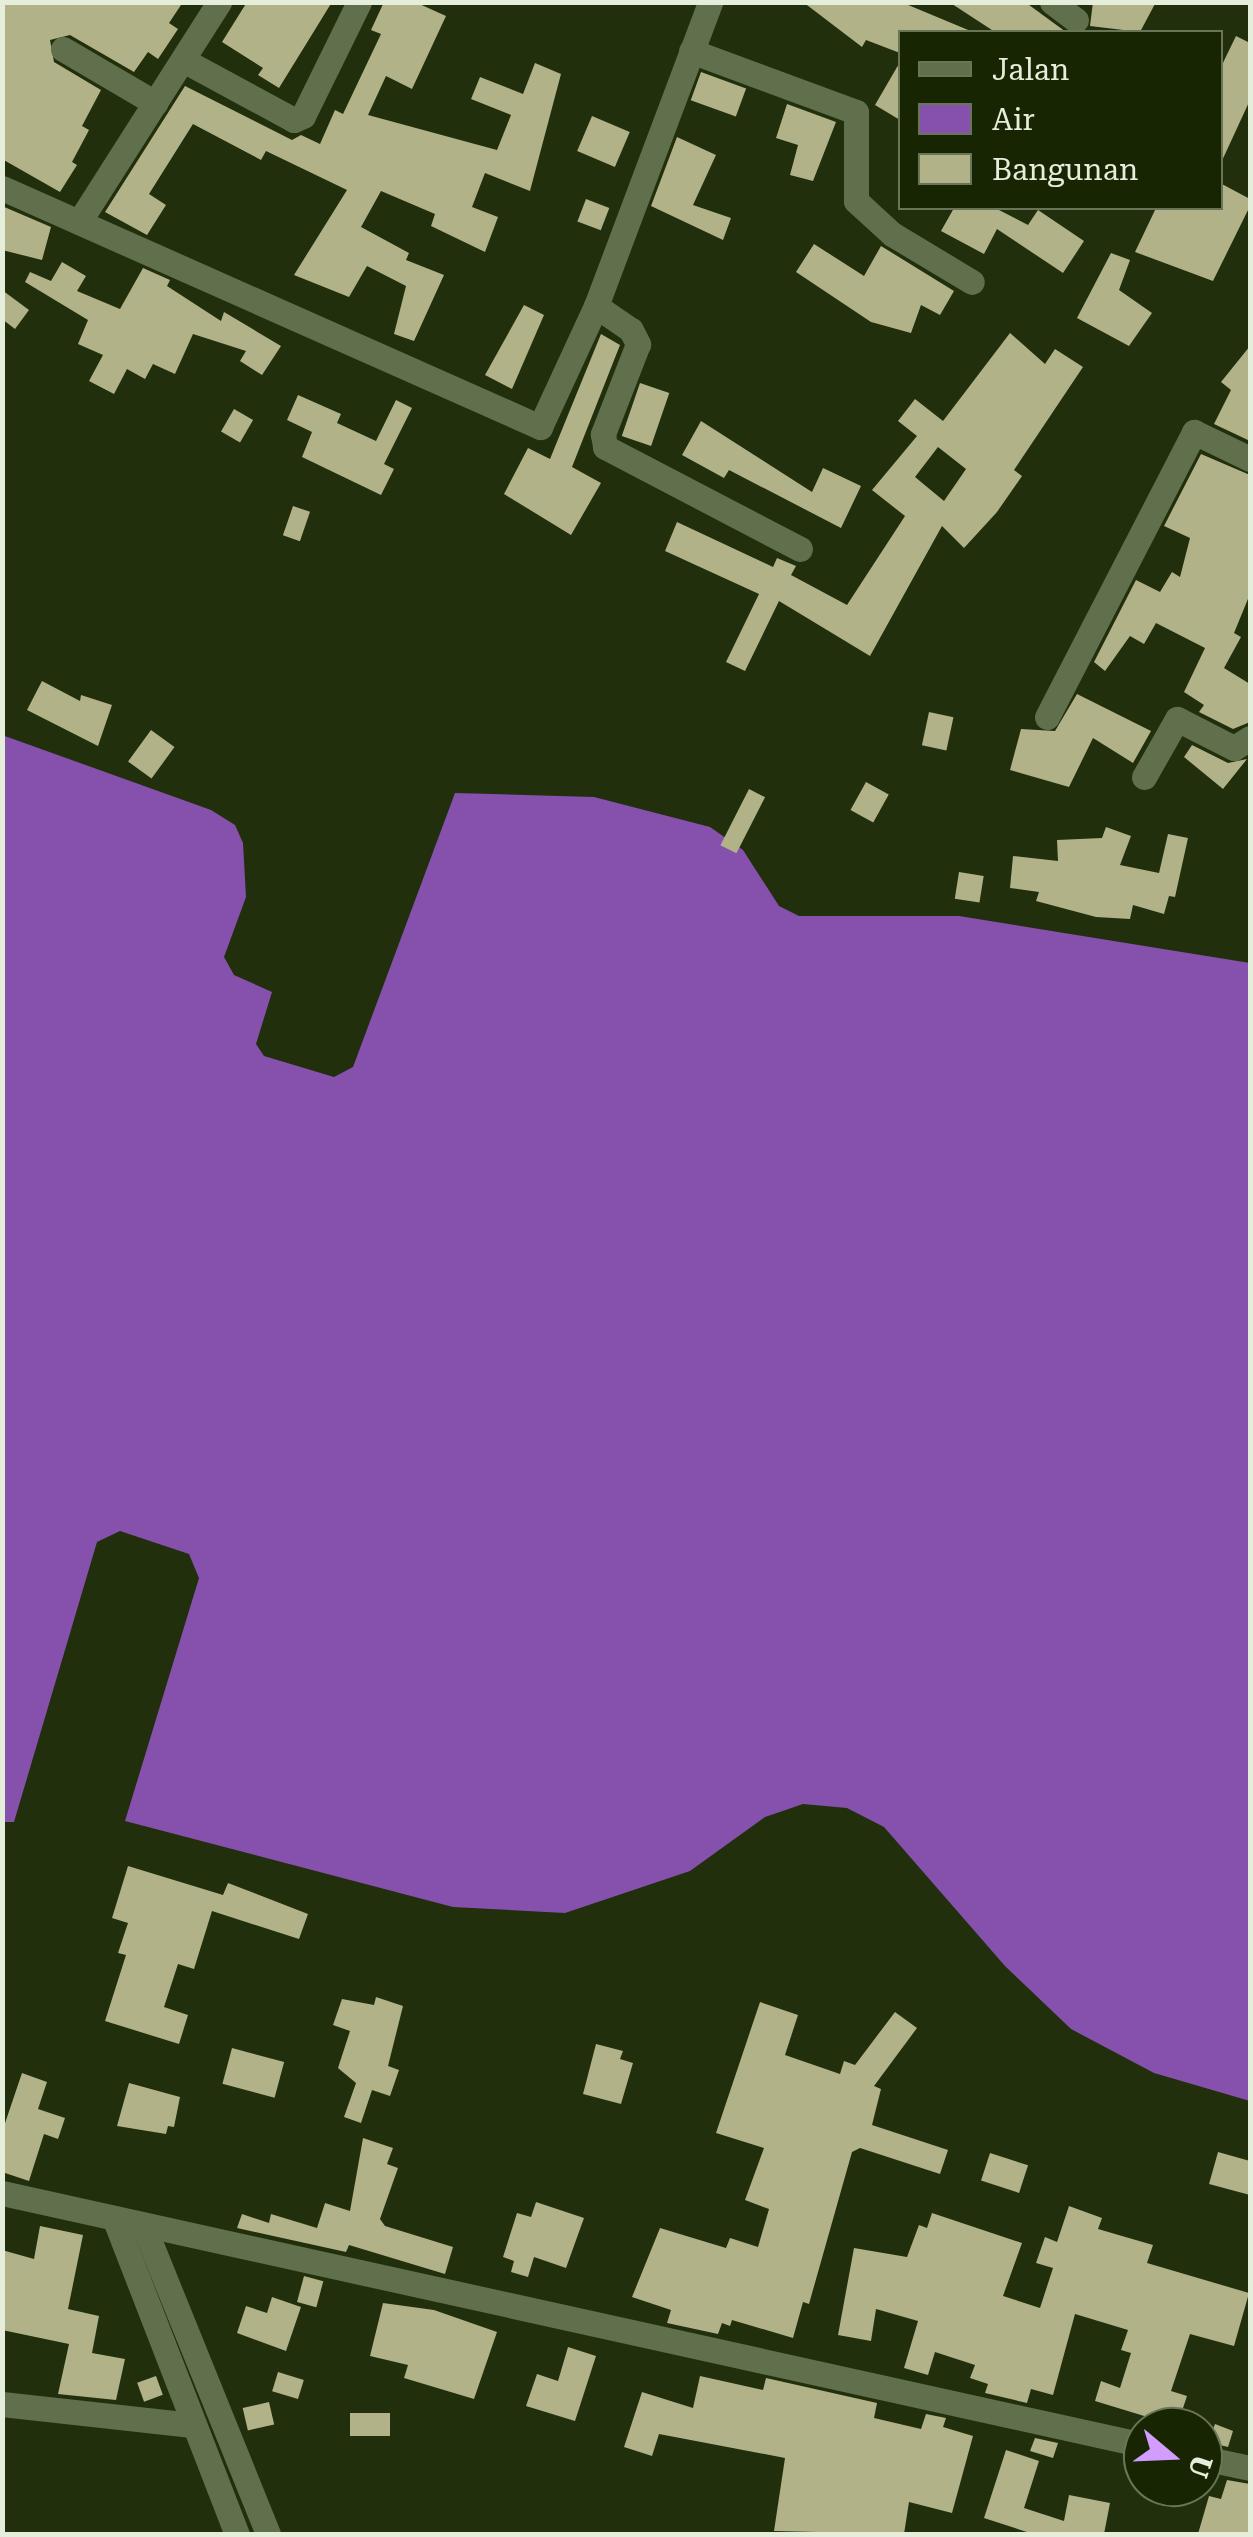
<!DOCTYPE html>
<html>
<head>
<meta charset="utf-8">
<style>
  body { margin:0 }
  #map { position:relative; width:1253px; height:2537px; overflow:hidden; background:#212f0c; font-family:"Roboto Serif",serif }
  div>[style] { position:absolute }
  .water>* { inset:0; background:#8551ad }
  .building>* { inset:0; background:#b1b287; transform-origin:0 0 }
  .minor>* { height:25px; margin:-12.5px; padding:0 12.5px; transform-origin:12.5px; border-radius:12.5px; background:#60704c }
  span { translate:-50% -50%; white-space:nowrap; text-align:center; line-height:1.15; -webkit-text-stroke:10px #172503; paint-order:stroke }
  .frame { position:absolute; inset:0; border:5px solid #e5eeda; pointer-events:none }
  .legend { position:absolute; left:898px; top:30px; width:325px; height:180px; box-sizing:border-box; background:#172503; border:2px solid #697559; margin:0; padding:12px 18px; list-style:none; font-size:30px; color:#e5eeda }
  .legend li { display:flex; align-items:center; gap:20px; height:50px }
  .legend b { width:50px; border:2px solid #697559 }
  .north { position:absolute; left:1123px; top:2407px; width:100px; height:100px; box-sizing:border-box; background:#172503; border:2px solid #697559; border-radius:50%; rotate:109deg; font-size:28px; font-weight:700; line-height:40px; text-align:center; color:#e5eeda }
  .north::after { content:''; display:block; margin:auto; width:35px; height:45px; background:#d19dfe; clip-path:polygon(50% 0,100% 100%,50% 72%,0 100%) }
</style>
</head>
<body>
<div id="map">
  <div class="water">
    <i style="clip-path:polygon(2px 735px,211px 810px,235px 825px,243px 843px,246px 897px,224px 957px,234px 975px,272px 992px,256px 1044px,264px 1056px,334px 1077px,353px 1067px,455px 793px,594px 797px,710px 827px,743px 850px,779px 906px,799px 916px,959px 916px,1250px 963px,1250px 2101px,1154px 2073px,1071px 2029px,1005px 1966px,884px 1827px,847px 1808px,803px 1804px,765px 1817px,690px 1871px,565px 1913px,453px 1907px,125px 1821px,199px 1578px,189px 1554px,120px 1531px,97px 1542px,14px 1822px,3px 1822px)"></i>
  </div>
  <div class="building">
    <i style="clip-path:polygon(2px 2px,183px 2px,169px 23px,178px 29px,158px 59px,148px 52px,134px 72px,70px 35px,50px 40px,54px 62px,101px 90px,82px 126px,89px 130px,72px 162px,77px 165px,60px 192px,2px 159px)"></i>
    <i style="clip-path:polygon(247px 2px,332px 2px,279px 88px,258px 75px,263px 68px,222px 42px)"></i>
    <i style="clip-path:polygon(384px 2px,415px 2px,446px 16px,412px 89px,386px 76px,368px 115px,497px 150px,511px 115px,471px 99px,480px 77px,523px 94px,535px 63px,561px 74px,530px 191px,485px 173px,472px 207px,498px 217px,485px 252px,431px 226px,435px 214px,381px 191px,361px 227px,409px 253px,406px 260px,444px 275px,414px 341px,394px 334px,406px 286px,367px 266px,349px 297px,294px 275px,347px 190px,266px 151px,261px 160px,193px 124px,149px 194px,166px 205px,147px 235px,105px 212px,185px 86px,292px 140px,301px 135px,320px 144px,335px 110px,343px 114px,381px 34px,371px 30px)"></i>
    <i style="clip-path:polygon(803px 2px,901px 2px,973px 32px,900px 32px,900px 53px,866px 40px,862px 47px)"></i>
    <i style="clip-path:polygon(949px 2px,1025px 2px,1066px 32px,995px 32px)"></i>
    <i style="clip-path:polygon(1093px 2px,1156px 2px,1140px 32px,1090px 26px)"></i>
    <i style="clip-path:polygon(1236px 36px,1250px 43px,1250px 100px,1220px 165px,1220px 69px)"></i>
    <i style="clip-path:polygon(900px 62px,900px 120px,875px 105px)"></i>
    <i style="left:701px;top:72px;width:48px;height:30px;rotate:20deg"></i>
    <i style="clip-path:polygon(787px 104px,836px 122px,813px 181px,790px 175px,798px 145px,776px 138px)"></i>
    <i style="left:592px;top:116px;width:41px;height:38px;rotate:23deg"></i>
    <i style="clip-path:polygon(677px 137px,716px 155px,693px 205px,731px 218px,723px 240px,651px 206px)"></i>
    <i style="clip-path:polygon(1220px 183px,1250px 199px,1250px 206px,1213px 281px,1135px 252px,1156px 208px,1220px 208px)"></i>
    <i style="left:586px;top:199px;width:25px;height:24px;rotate:21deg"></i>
    <i style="clip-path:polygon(2px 206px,51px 227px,42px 260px,2px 250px)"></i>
    <i style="clip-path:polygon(954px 208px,995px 208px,1028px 225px,1038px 210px,1084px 241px,1063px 273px,997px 229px,984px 254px,941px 231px)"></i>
    <i style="clip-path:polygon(814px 244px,864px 276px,881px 246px,954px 291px,940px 315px,921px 305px,911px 333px,871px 322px,796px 272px)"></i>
    <i style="clip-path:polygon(1111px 253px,1130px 260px,1119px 290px,1152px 313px,1129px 346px,1077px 318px)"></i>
    <i style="clip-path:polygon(62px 262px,86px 276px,77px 291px,120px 309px,143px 268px,170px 280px,167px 286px,221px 321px,224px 312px,281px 346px,262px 375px,240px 361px,246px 351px,193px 334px,175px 374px,153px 364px,145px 379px,127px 369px,114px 394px,89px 381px,103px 355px,78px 344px,88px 320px,25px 282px,30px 272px,51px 281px)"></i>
    <i style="clip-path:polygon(2px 290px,29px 310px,15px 329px,2px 319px)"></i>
    <i style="clip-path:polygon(524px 305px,544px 315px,512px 389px,485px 375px)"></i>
    <i style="clip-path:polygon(evenodd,1010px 333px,1045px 364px,1055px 349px,1083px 367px,1014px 470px,1022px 476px,997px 512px,964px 548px,942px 526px,870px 656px,779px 601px,745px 671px,726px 662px,759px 594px,665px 551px,677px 522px,773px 567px,777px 558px,796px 566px,791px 575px,847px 605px,905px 516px,872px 490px,917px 436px,898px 421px,915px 399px,943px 421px,1010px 333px,938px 447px,966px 469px,944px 501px,915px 477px,938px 447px)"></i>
    <i style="clip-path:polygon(601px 334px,620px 345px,572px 467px,601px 483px,571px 535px,504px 494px,528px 448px,550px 459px)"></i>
    <i style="clip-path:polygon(1250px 346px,1250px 441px,1214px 424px,1231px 390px,1221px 382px)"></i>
    <i style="left:640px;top:383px;width:31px;height:56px;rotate:19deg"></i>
    <i style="clip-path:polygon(298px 395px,341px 414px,337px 423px,376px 441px,396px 400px,412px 408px,384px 464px,394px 469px,381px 495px,302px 457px,312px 432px,287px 420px)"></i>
    <i style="left:234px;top:409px;width:22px;height:26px;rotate:30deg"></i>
    <i style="clip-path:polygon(701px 421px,812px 492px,823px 468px,861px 486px,841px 528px,729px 470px,724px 478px,682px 455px)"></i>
    <i style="clip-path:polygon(1201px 454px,1250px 475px,1250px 594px,1234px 633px,1241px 637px,1224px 668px,1250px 684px,1250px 722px,1233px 729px,1199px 712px,1204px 705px,1184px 692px,1205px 648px,1156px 623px,1144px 644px,1130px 636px,1105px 671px,1094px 662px,1136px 580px,1160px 592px,1172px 572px,1180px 577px,1190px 538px,1164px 526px)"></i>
    <i style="left:293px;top:506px;width:18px;height:31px;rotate:19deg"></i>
    <i style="clip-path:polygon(42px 681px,80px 701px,81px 695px,112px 705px,98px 746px,27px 710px)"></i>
    <i style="clip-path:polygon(1077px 694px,1151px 731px,1133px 763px,1093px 738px,1069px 787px,1010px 770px,1021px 729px,1055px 731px)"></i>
    <i style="left:929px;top:712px;width:25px;height:34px;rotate:12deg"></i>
    <i style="left:151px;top:730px;width:29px;height:39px;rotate:36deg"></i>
    <i style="clip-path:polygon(1192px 745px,1228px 763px,1247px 759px,1223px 789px,1184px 757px)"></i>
    <i style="left:866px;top:782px;width:26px;height:32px;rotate:29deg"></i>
    <i style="left:749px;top:789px;width:18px;height:63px;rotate:27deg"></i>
    <i style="clip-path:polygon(1106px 827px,1131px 836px,1120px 865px,1159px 873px,1168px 834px,1188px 838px,1175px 897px,1169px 896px,1164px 914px,1133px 905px,1130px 919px,1096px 917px,1036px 901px,1039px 892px,1010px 888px,1013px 856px,1058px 861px,1057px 840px,1102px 838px)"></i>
    <i style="left:959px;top:872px;width:25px;height:27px;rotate:9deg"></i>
    <i style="clip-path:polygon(128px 1866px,223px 1895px,228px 1883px,308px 1914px,299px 1939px,212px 1911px,194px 1969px,178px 1964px,164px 2007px,188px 2015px,179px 2044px,105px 2021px,126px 1955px,118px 1953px,128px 1923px,112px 1918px)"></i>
    <i style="clip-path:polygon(376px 1997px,403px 2006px,388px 2066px,399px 2070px,390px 2096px,372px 2090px,361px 2123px,344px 2117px,356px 2083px,338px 2068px,350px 2031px,333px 2025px,342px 1999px,374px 2005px)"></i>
    <i style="clip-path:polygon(760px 2002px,798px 2015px,785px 2055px,840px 2074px,844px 2061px,855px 2065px,895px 2012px,917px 2028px,874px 2086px,881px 2089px,872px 2125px,948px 2150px,940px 2174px,860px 2148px,852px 2152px,809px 2304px,803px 2302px,793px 2338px,732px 2320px,730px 2326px,722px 2323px,718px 2334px,667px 2323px,671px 2310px,632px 2297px,660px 2228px,726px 2248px,730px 2238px,758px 2247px,769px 2209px,745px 2200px,764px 2148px,716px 2133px)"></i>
    <i style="clip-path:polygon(596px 2044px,623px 2051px,620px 2059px,633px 2063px,621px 2104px,583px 2094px)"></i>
    <i style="left:232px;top:2048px;width:54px;height:37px;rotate:15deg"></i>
    <i style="clip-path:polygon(22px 2073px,47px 2082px,38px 2109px,65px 2118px,58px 2139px,44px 2134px,29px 2181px,2px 2172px,2px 2132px)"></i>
    <i style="clip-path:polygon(129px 2083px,180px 2097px,174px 2127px,168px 2126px,166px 2134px,117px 2126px)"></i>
    <i style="clip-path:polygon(363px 2138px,393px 2148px,387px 2164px,398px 2168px,380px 2219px,385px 2226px,453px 2247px,445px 2274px,349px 2245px,346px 2252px,237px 2228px,242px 2214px,269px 2223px,271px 2214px,317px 2228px,325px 2203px,350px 2211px)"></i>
    <i style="clip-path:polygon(1218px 2152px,1250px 2161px,1250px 2195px,1209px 2184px)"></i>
    <i style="left:990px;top:2153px;width:40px;height:29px;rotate:18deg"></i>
    <i style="clip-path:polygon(536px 2202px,584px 2218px,566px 2268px,534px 2257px,528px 2277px,511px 2272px,514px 2261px,503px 2257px,517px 2213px,531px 2217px)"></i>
    <i style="clip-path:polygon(1069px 2206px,1102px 2218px,1098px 2229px,1153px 2245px,1147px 2263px,1249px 2293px,1234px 2346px,1190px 2334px,1171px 2391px,1187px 2396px,1177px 2426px,1095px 2401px,1101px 2381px,1120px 2388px,1131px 2353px,1121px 2350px,1128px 2330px,1075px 2314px,1053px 2395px,1031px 2389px,1027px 2403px,985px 2393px,988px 2384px,970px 2378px,975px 2365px,935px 2352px,928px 2375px,904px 2368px,918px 2321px,876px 2309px,871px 2341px,838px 2335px,854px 2248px,907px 2257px,919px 2225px,927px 2228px,932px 2213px,1022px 2243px,1003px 2296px,1040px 2308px,1053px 2268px,1036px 2263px,1045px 2237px,1057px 2242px)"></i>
    <i style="clip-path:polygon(40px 2226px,83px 2235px,68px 2309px,99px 2316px,92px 2353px,125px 2359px,116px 2400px,58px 2394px,69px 2344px,2px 2330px,2px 2250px,34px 2259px)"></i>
    <i style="left:304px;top:2276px;width:20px;height:27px;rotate:15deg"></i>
    <i style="clip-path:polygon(272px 2297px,301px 2307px,286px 2351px,237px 2333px,246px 2306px,267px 2313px)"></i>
    <i style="clip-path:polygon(383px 2303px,434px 2310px,497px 2332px,474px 2399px,404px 2378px,408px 2365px,370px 2356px)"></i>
    <i style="clip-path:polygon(568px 2347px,596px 2356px,575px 2421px,526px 2406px,537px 2374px,558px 2381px)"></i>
    <i style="left:278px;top:2372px;width:27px;height:20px;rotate:17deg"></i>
    <i style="left:156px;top:2376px;width:20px;height:20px;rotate:70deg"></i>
    <i style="clip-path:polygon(700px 2376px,763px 2390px,766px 2378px,877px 2403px,874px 2418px,921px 2429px,926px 2414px,946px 2418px,943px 2427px,973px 2436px,952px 2513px,909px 2502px,904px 2534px,774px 2531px,785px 2458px,659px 2434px,652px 2456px,624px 2447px,642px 2392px,693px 2408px)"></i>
    <i style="left:269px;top:2402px;width:23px;height:27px;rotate:77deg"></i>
    <i style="left:350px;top:2413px;width:40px;height:23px"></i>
    <i style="clip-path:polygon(1215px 2424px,1233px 2431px,1228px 2447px,1208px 2442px)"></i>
    <i style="clip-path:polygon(1035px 2438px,1058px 2443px,1053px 2458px,1030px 2451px)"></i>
    <i style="clip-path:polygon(1006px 2450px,1039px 2461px,1024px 2508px,1064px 2521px,1069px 2495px,1110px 2503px,1104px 2534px,1033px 2534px,984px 2518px)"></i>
    <i style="clip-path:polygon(1227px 2480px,1250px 2484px,1250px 2534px,1198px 2534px,1209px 2496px,1221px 2499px)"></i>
  </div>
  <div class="minor">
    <i style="left:1052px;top:2px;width:30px;rotate:37deg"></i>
    <i style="left:63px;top:49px;width:107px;rotate:30.4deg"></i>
    <i style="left:691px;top:51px;width:176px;rotate:20.3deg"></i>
    <i style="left:856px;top:112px;width:89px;rotate:90deg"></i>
    <i style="left:856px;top:201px;width:49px;rotate:42.5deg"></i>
    <i style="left:892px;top:234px;width:93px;rotate:31deg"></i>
    <i style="left:183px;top:60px;width:126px;rotate:28.4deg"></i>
    <i style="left:294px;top:120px;width:10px;rotate:-24deg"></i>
    <i style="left:303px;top:116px;width:127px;rotate:-63.8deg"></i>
    <i style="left:2px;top:188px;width:589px;rotate:23.95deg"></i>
    <i style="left:540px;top:427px;width:133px;rotate:-65.2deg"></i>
    <i style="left:596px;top:306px;width:325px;rotate:-69.4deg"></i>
    <i style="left:79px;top:222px;width:261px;rotate:-57.5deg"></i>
    <i style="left:596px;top:306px;width:42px;rotate:34.4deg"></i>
    <i style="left:631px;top:330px;width:16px;rotate:63deg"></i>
    <i style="left:638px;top:344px;width:97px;rotate:111.3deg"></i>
    <i style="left:603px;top:434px;width:13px;rotate:81deg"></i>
    <i style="left:605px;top:447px;width:220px;rotate:27.6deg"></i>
    <i style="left:1047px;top:717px;width:321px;rotate:-62.7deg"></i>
    <i style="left:1194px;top:432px;width:62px;rotate:25.7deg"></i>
    <i style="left:1144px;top:777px;width:67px;rotate:-60.4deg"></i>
    <i style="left:1177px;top:719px;width:64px;rotate:27deg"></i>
    <i style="left:1234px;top:748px;width:19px;rotate:-32deg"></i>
    <i style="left:2px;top:2193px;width:1168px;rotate:12.45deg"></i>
    <i style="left:115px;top:2220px;width:337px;rotate:68.8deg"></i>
    <i style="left:144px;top:2227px;width:331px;rotate:68deg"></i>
    <i style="left:2px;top:2404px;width:191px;rotate:6.3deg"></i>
    <i style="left:1203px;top:2458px;width:48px;rotate:12deg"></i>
  </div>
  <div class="frame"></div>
  <ul class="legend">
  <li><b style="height:12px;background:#60704c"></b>Jalan</li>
  <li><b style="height:28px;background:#8551ad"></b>Air</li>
  <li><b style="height:28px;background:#b1b287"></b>Bangunan</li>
  </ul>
  <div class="north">U</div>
</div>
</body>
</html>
